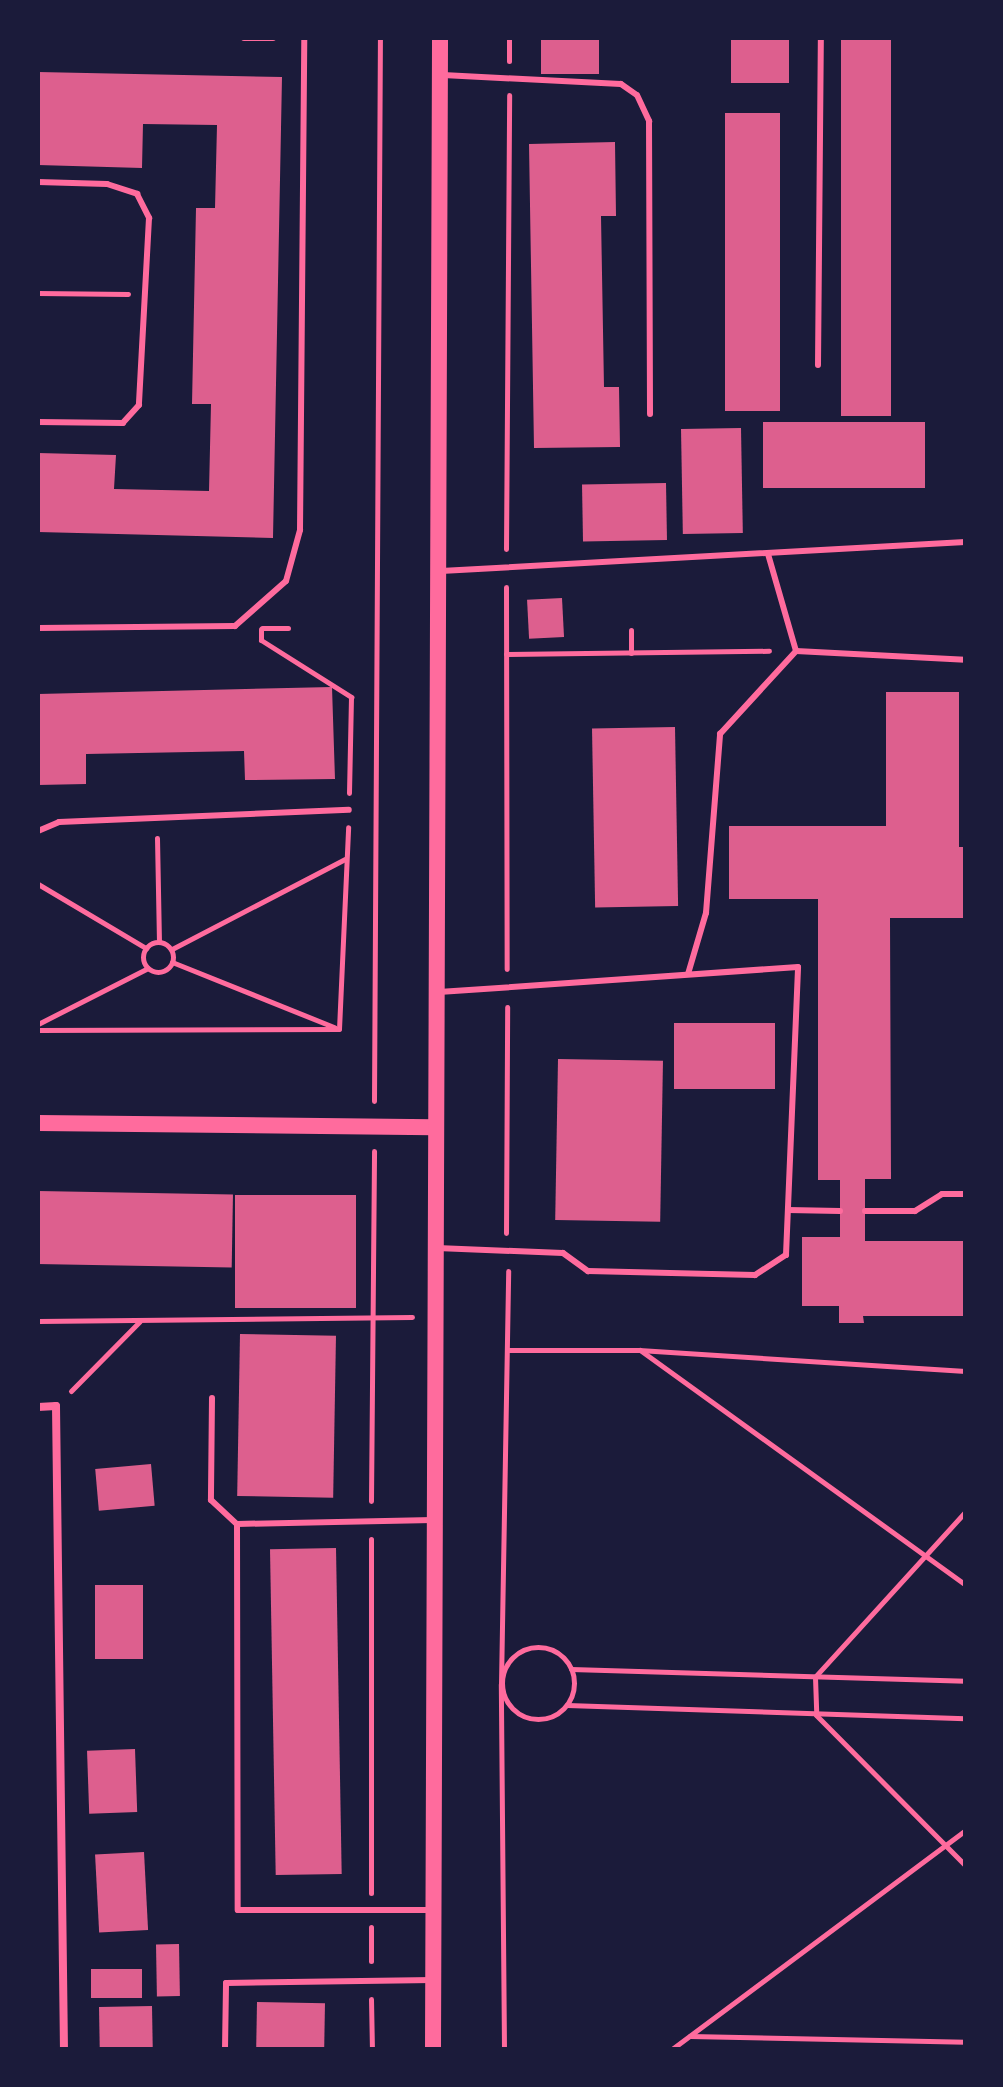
<!DOCTYPE html>
<html>
<head>
<meta charset="utf-8">
<style>
  body { margin:0 }
  #map { position:relative; width:1003px; height:2087px; overflow:hidden; background:#1b1b3a; font-family:Inter,sans-serif }
  div>[style] { position:absolute }
  .building>* { inset:0; background:#dd5f8e; transform-origin:0 0 }
  .path>* { height:5px; margin:-2.5px; padding:0 2.5px; transform-origin:2.5px; border-radius:2.5px; background:#ff6b9d }
  .path>.ring { margin:-2.5px; padding:0; box-sizing:content-box; background:none; border:5px solid #ff6b9d; border-radius:50% }
  .service>* { height:6px; margin:-3px; padding:0 3px; transform-origin:3px; border-radius:3px; background:#ff6b9d }
  .minor>* { height:8px; margin:-4px; padding:0 4px; transform-origin:4px; border-radius:4px; background:#ff6b9d }
  .secondary>* { height:16px; margin:-8px; padding:0 8px; transform-origin:8px; border-radius:8px; background:#ff6b9d }
  span { translate:-50% -50%; white-space:nowrap; text-align:center; line-height:1.15; -webkit-text-stroke:8px #1b1b3a; paint-order:stroke }
  .frame { position:absolute; inset:0; border:40px solid #1b1b3a; pointer-events:none }
</style>
</head>
<body>
<div id="map">
  <div class="building">
    <i style="left:541px;top:38px;width:58px;height:36px"></i>
    <i style="left:731px;top:38px;width:58px;height:45px"></i>
    <i style="left:841px;top:38px;width:50px;height:378px"></i>
    <i style="clip-path:polygon(38px 72px,282px 77px,273px 538px,38px 532px,38px 453px,116px 455px,114px 489px,209px 491px,211px 404px,192px 404px,196px 208px,215px 208px,217px 125px,143px 124px,142px 168px,38px 165px)"></i>
    <i style="left:725px;top:113px;width:55px;height:298px"></i>
    <i style="clip-path:polygon(615px 142px,616px 216px,601px 216px,604px 387px,619px 387px,620px 447px,534px 448px,529px 144px)"></i>
    <i style="left:763px;top:422px;width:162px;height:66px"></i>
    <i style="left:741px;top:428px;width:105px;height:60px;rotate:89deg"></i>
    <i style="left:666px;top:483px;width:57px;height:84px;rotate:89deg"></i>
    <i style="left:562px;top:598px;width:39px;height:35px;rotate:87deg"></i>
    <i style="clip-path:polygon(332px 687px,335px 779px,245px 780px,244px 751px,86px 754px,86px 784px,38px 785px,38px 694px)"></i>
    <i style="clip-path:polygon(886px 692px,959px 692px,959px 847px,965px 847px,965px 918px,890px 918px,891px 1179px,865px 1179px,865px 1241px,965px 1241px,965px 1316px,863px 1316px,864px 1323px,839px 1323px,839px 1306px,802px 1306px,802px 1237px,840px 1237px,840px 1180px,818px 1180px,818px 899px,729px 899px,729px 826px,886px 826px)"></i>
    <i style="left:675px;top:727px;width:179px;height:83px;rotate:89deg"></i>
    <i style="left:775px;top:1023px;width:66px;height:101px;rotate:90deg"></i>
    <i style="left:558px;top:1059px;width:105px;height:161px;rotate:1deg"></i>
    <i style="left:38px;top:1191px;width:195px;height:73px;rotate:1deg"></i>
    <i style="left:356px;top:1195px;width:113px;height:121px;rotate:90deg"></i>
    <i style="left:240px;top:1334px;width:96px;height:162px;rotate:1deg"></i>
    <i style="left:151px;top:1464px;width:42px;height:56px;rotate:85deg"></i>
    <i style="left:336px;top:1548px;width:326px;height:66px;rotate:89deg"></i>
    <i style="left:95px;top:1585px;width:48px;height:74px"></i>
    <i style="left:135px;top:1749px;width:63px;height:48px;rotate:88deg"></i>
    <i style="left:144px;top:1852px;width:78px;height:49px;rotate:87deg"></i>
    <i style="left:179px;top:1944px;width:52px;height:23px;rotate:89deg"></i>
    <i style="left:142px;top:1969px;width:29px;height:51px;rotate:90deg"></i>
    <i style="left:257px;top:2002px;width:68px;height:47px;rotate:1deg"></i>
    <i style="left:152px;top:2006px;width:43px;height:53px;rotate:89deg"></i>
  </div>
  <div class="path">
    <i style="left:509px;top:61px;width:23px;rotate:-90deg"></i>
    <i style="left:38px;top:293px;width:90px;rotate:0.6deg"></i>
    <i style="left:506px;top:549px;width:454px;rotate:-89.6deg"></i>
    <i style="left:506px;top:587px;width:382px;rotate:89.9deg"></i>
    <i style="left:262px;top:628px;width:26px"></i>
    <i style="left:261px;top:629px;width:11px;rotate:90deg"></i>
    <i style="left:261px;top:640px;width:107px;rotate:32.3deg"></i>
    <i style="left:351px;top:697px;width:96px;rotate:91.2deg"></i>
    <i style="left:631px;top:630px;width:23px;rotate:90deg"></i>
    <i style="left:506px;top:654px;width:263px;rotate:-0.7deg"></i>
    <i style="left:157px;top:838px;width:103px;rotate:88.9deg"></i>
    <i style="left:38px;top:884px;width:126px;rotate:30.7deg"></i>
    <i class="ring" style="left:143px;top:942px;width:25px;height:25px"></i>
    <i style="left:172px;top:949px;width:195px;rotate:-27.5deg"></i>
    <i style="left:172px;top:962px;width:175px;rotate:21.9deg"></i>
    <i style="left:38px;top:1024px;width:123px;rotate:-27deg"></i>
    <i style="left:38px;top:1030px;width:301px;rotate:-0.2deg"></i>
    <i style="left:339px;top:1029px;width:202px;rotate:-87.4deg"></i>
    <i style="left:374px;top:1101px;width:1063px;rotate:-89.68deg"></i>
    <i style="left:506px;top:1233px;width:226px;rotate:-89.7deg"></i>
    <i style="left:38px;top:1321px;width:374px;rotate:-0.6deg"></i>
    <i style="left:509px;top:1350px;width:130px"></i>
    <i style="left:639px;top:1350px;width:327px;rotate:3.7deg"></i>
    <i style="left:640px;top:1350px;width:400px;rotate:35.8deg"></i>
    <i style="left:71px;top:1391px;width:98px;rotate:-45.4deg"></i>
    <i style="left:371px;top:1501px;width:350px;rotate:-89.5deg"></i>
    <i style="left:965px;top:1512px;width:223px;rotate:132.3deg"></i>
    <i style="left:815px;top:1677px;width:38px;rotate:88deg"></i>
    <i style="left:816px;top:1715px;width:211px;rotate:45.2deg"></i>
    <i style="left:371px;top:1539px;width:354px;rotate:90deg"></i>
    <i class="ring" style="left:502px;top:1647px;width:67px;height:67px"></i>
    <i style="left:571px;top:1669px;width:394px;rotate:1.7deg"></i>
    <i style="left:567px;top:1705px;width:398px;rotate:1.9deg"></i>
    <i style="left:371px;top:1961px;width:34px;rotate:-90deg"></i>
    <i style="left:371px;top:1999px;width:50px;rotate:88.9deg"></i>
    <i style="left:690px;top:2036px;width:275px;rotate:1.2deg"></i>
    <i style="left:504px;top:2049px;width:365px;rotate:-90.5deg"></i>
    <i style="left:501px;top:1684px;width:413px;rotate:-89deg"></i>
    <i style="left:672px;top:2049px;width:365px;rotate:-36.7deg"></i>
  </div>
  <div class="service">
    <i style="left:244px;top:38px;width:29px"></i>
    <i style="left:443px;top:75px;width:178px;rotate:2.9deg"></i>
    <i style="left:621px;top:84px;width:19px;rotate:35deg"></i>
    <i style="left:637px;top:95px;width:29px;rotate:65deg"></i>
    <i style="left:649px;top:121px;width:293px;rotate:89.8deg"></i>
    <i style="left:38px;top:182px;width:69px;rotate:1.7deg"></i>
    <i style="left:107px;top:184px;width:32px;rotate:18deg"></i>
    <i style="left:137px;top:194px;width:27px;rotate:63deg"></i>
    <i style="left:149px;top:218px;width:187px;rotate:93.1deg"></i>
    <i style="left:139px;top:405px;width:24px;rotate:132deg"></i>
    <i style="left:123px;top:423px;width:85px;rotate:-179.3deg"></i>
    <i style="left:818px;top:365px;width:327px;rotate:-89.5deg"></i>
    <i style="left:768px;top:554px;width:101px;rotate:73.9deg"></i>
    <i style="left:441px;top:571px;width:525px;rotate:-3.17deg"></i>
    <i style="left:38px;top:628px;width:197px;rotate:-0.6deg"></i>
    <i style="left:235px;top:626px;width:68px;rotate:-41.4deg"></i>
    <i style="left:286px;top:581px;width:53px;rotate:-74.6deg"></i>
    <i style="left:300px;top:530px;width:492px;rotate:-89.5deg"></i>
    <i style="left:796px;top:651px;width:169px;rotate:3deg"></i>
    <i style="left:38px;top:831px;width:23px;rotate:-23deg"></i>
    <i style="left:59px;top:822px;width:290px;rotate:-2.4deg"></i>
    <i style="left:688px;top:974px;width:64px;rotate:-73.6deg"></i>
    <i style="left:706px;top:913px;width:180px;rotate:-85.5deg"></i>
    <i style="left:720px;top:734px;width:113px;rotate:-47.5deg"></i>
    <i style="left:788px;top:1210px;width:52px;rotate:1.1deg"></i>
    <i style="left:865px;top:1211px;width:50px"></i>
    <i style="left:915px;top:1211px;width:32px;rotate:-32deg"></i>
    <i style="left:942px;top:1194px;width:23px"></i>
    <i style="left:437px;top:1248px;width:126px;rotate:2.3deg"></i>
    <i style="left:563px;top:1253px;width:31px;rotate:36deg"></i>
    <i style="left:588px;top:1271px;width:167px;rotate:1.4deg"></i>
    <i style="left:755px;top:1275px;width:37px;rotate:-33deg"></i>
    <i style="left:786px;top:1255px;width:288px;rotate:-87.6deg"></i>
    <i style="left:798px;top:967px;width:360px;rotate:176deg"></i>
    <i style="left:212px;top:1398px;width:102px;rotate:90.6deg"></i>
    <i style="left:211px;top:1500px;width:35px;rotate:43deg"></i>
    <i style="left:237px;top:1524px;width:196px;rotate:-1.2deg"></i>
    <i style="left:237px;top:1524px;width:386px;rotate:89.9deg"></i>
    <i style="left:238px;top:1910px;width:193px"></i>
    <i style="left:225px;top:2049px;width:66px;rotate:-89.1deg"></i>
    <i style="left:226px;top:1983px;width:207px;rotate:-0.8deg"></i>
  </div>
  <div class="minor">
    <i style="left:38px;top:1407px;width:18px;rotate:-3deg"></i>
    <i style="left:56px;top:1406px;width:643px;rotate:89.29deg"></i>
  </div>
  <div class="secondary">
    <i style="left:38px;top:1123px;width:395px;rotate:0.6deg"></i>
    <i style="left:433px;top:2049px;width:2011px;rotate:-89.8deg"></i>
  </div>
  <div class="frame"></div>
</div>
</body>
</html>
